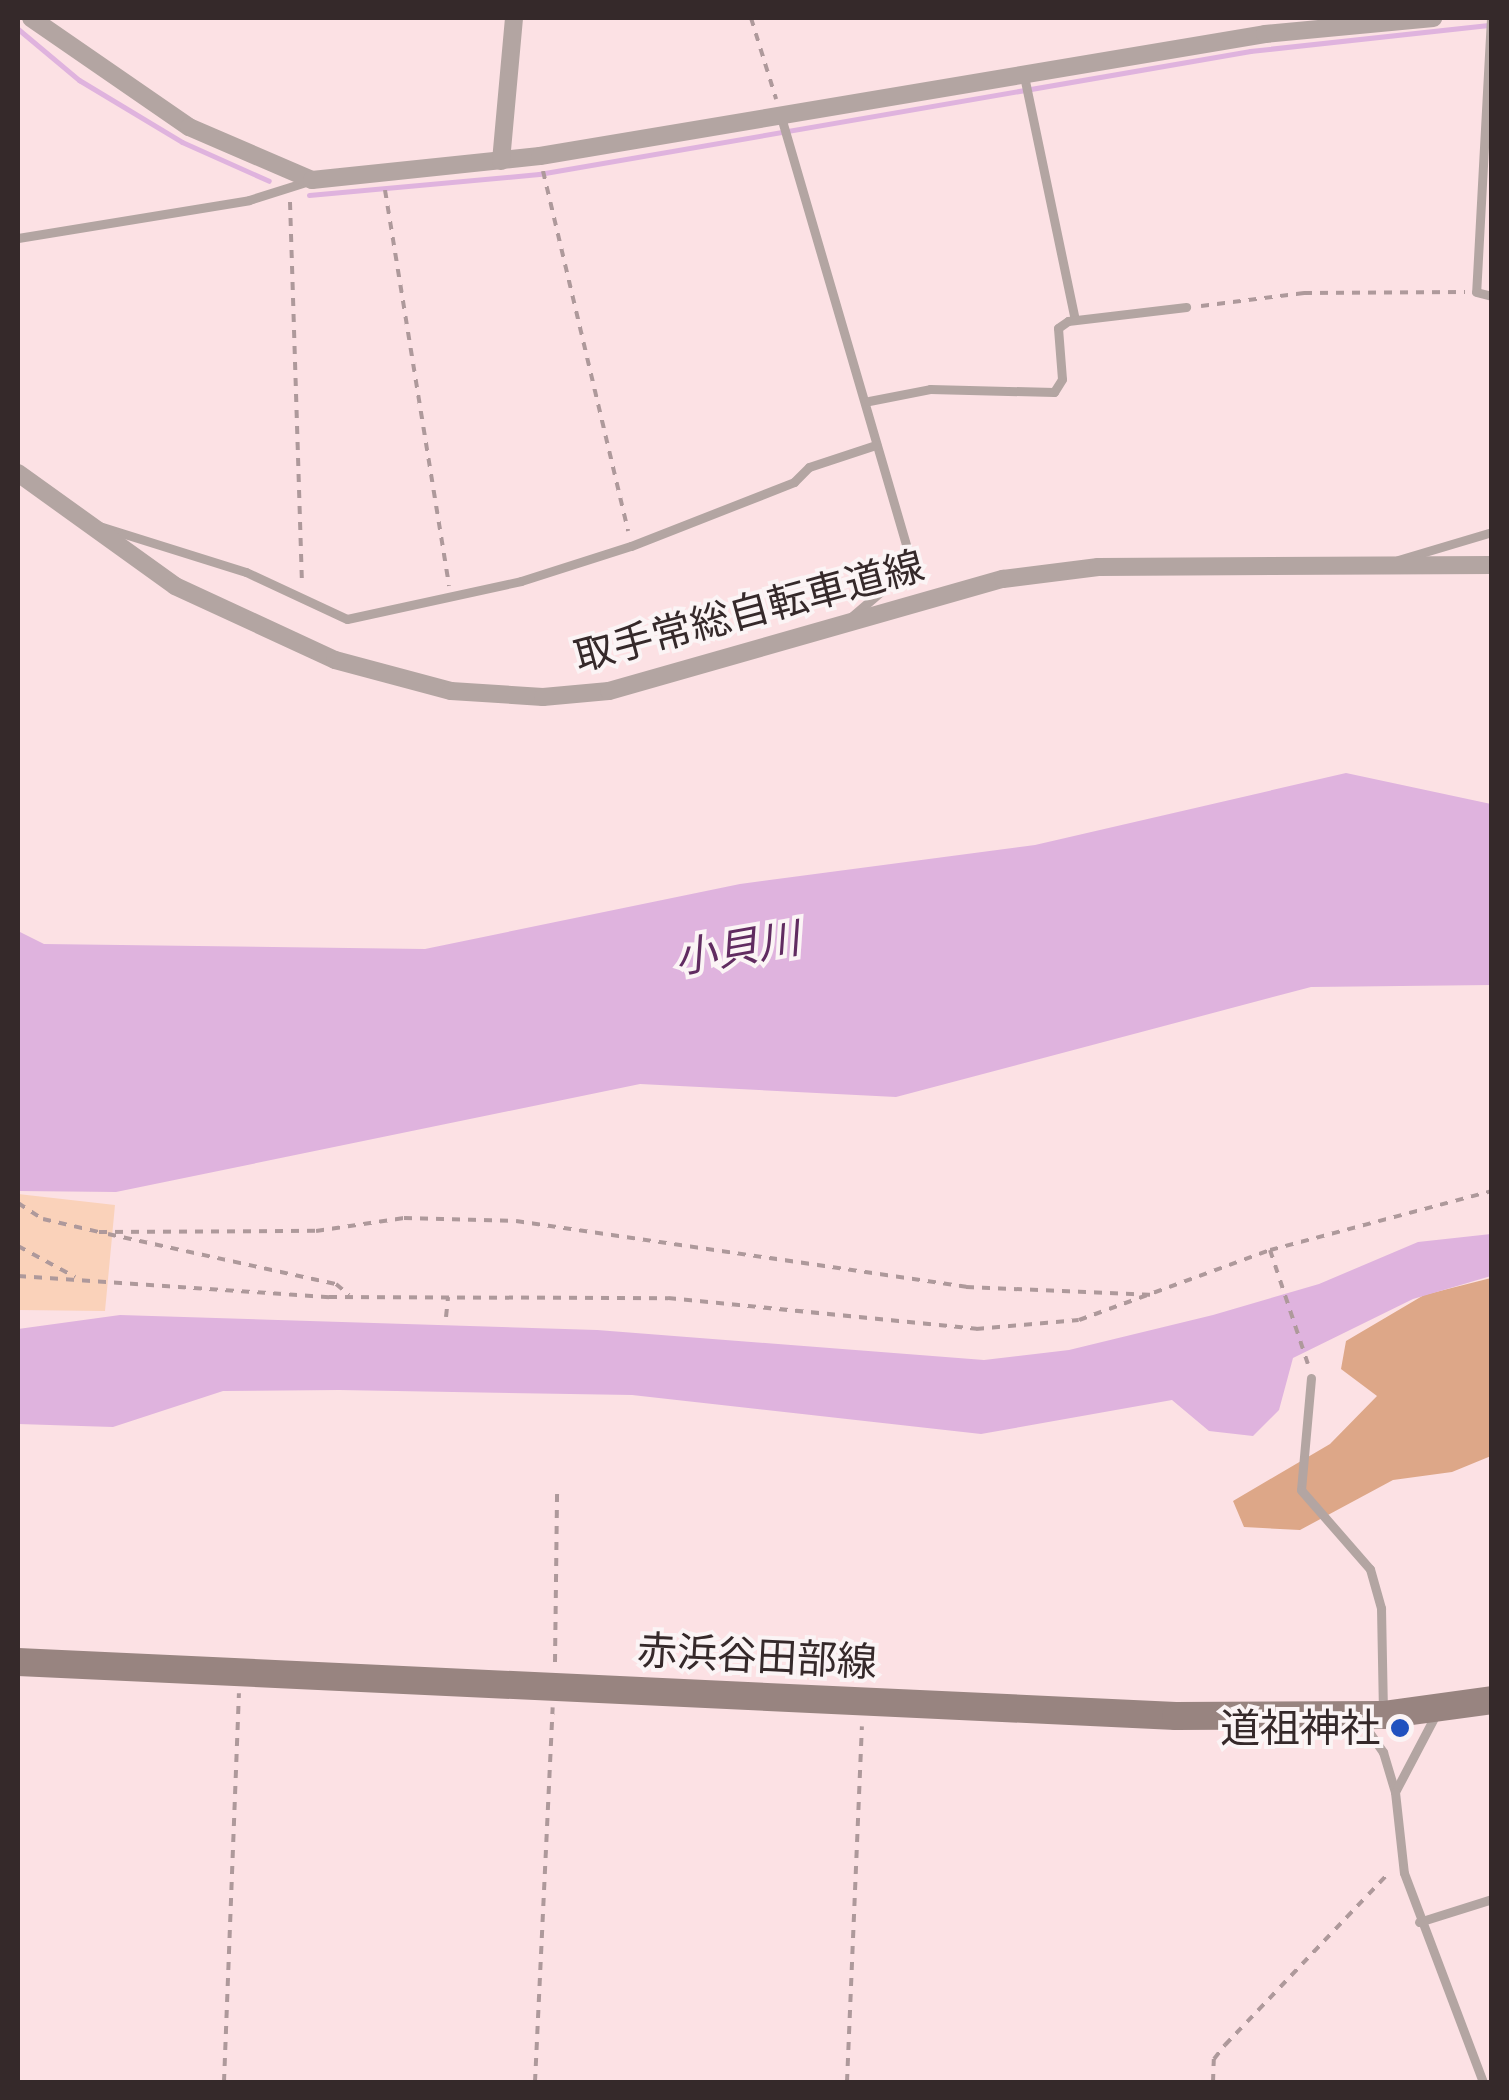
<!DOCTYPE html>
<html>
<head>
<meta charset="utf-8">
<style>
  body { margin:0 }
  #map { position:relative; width:1509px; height:2100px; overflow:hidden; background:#fce1e4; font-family:Jost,"Noto Sans JP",sans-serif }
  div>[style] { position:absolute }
  .green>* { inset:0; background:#fad2ba }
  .forest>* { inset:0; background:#dda788 }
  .water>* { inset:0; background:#dfb3de }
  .stream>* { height:5px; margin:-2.5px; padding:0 2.5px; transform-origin:2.5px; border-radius:2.5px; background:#dfb3de }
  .path>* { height:4px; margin-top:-2px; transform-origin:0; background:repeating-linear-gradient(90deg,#ae999b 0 8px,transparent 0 16px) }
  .lane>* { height:9px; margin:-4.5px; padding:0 4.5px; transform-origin:4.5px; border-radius:4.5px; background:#b3a5a2 }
  .street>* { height:18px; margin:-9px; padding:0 9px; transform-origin:9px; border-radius:9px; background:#b3a5a2 }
  .secondary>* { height:28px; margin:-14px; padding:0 14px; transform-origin:14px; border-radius:14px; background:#988480 }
  .dots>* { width:28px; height:28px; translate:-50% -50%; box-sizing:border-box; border:5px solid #fbf4f5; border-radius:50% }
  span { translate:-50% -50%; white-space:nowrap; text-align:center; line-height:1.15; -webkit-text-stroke:8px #fbf4f5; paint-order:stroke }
  .street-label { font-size:40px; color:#35292a }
  .poi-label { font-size:40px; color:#35292a }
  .right { translate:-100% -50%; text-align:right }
  .water-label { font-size:42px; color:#612c61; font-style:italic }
  .frame { position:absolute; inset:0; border:20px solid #35292a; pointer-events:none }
</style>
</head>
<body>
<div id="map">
  <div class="green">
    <i style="clip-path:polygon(18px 1194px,115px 1205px,105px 1311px,18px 1310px)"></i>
  </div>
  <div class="forest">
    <i style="clip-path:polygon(1491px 1278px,1491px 1456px,1452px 1472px,1393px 1480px,1300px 1530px,1244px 1527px,1233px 1501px,1330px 1444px,1377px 1396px,1341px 1369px,1346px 1341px,1424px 1295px)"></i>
  </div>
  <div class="water">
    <i style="clip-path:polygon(1346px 773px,1491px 804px,1491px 985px,1311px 987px,896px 1097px,640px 1084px,116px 1192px,18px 1191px,18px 931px,44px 944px,425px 949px,740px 884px,1035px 845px)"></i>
    <i style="clip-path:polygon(1491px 1234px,1491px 1276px,1413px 1299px,1293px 1358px,1279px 1410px,1253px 1436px,1209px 1431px,1172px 1400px,981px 1434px,632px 1395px,339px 1390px,223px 1391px,113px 1427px,18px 1424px,18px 1329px,120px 1315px,597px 1330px,984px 1360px,1069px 1350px,1213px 1315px,1319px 1284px,1418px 1242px)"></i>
  </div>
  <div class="stream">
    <i style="left:18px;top:29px;width:80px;rotate:39.9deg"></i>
    <i style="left:79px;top:80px;width:120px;rotate:31deg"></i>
    <i style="left:182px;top:142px;width:95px;rotate:24.1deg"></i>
    <i style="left:309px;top:195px;width:231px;rotate:-5.2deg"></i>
    <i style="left:539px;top:174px;width:722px;rotate:-9.81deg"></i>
    <i style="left:1250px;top:51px;width:240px;rotate:-6.2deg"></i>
  </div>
  <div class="path">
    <i style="left:751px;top:18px;width:85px;rotate:72.8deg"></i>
    <i style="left:543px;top:171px;width:370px;rotate:76.7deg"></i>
    <i style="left:385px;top:190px;width:401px;rotate:80.8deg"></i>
    <i style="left:290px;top:202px;width:381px;rotate:88.2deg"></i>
    <i style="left:1201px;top:306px;width:104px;rotate:-7.2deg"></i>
    <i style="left:1304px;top:293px;width:161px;rotate:-0.4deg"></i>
    <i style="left:18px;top:1203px;width:30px;rotate:33deg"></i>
    <i style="left:43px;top:1219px;width:57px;rotate:13.1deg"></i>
    <i style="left:99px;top:1232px;width:217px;rotate:-0.3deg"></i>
    <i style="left:316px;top:1231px;width:89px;rotate:-8.4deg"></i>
    <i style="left:404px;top:1218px;width:112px;rotate:1.5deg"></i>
    <i style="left:516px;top:1221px;width:455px;rotate:8.3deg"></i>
    <i style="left:966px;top:1287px;width:189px;rotate:2.4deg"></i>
    <i style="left:108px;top:1234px;width:233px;rotate:12.4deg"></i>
    <i style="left:336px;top:1284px;width:17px;rotate:40deg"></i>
    <i style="left:18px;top:1246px;width:65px;rotate:28.5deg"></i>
    <i style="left:1270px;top:1250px;width:120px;rotate:71.6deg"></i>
    <i style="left:18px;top:1276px;width:312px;rotate:3.9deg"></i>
    <i style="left:329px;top:1297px;width:339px;rotate:0.2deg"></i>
    <i style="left:668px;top:1298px;width:310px;rotate:5.7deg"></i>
    <i style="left:976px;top:1329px;width:103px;rotate:-5deg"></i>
    <i style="left:1079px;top:1320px;width:203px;rotate:-20.1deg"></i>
    <i style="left:1270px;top:1250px;width:230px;rotate:-14.9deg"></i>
    <i style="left:446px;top:1317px;width:20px;rotate:-84deg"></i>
    <i style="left:555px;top:1662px;width:175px;rotate:-89.3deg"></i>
    <i style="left:224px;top:2082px;width:389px;rotate:-87.8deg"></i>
    <i style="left:535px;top:2082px;width:375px;rotate:-87.3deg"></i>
    <i style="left:847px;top:2082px;width:356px;rotate:-87.6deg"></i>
    <i style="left:1213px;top:2082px;width:23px;rotate:-88deg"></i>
    <i style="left:1214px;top:2059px;width:18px;rotate:-52deg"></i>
    <i style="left:1225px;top:2045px;width:239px;rotate:-46.4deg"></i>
  </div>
  <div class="lane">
    <i style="left:1491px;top:18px;width:274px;rotate:93.1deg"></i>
    <i style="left:1476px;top:292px;width:16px;rotate:14deg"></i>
    <i style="left:1024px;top:76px;width:249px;rotate:78.2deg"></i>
    <i style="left:781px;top:117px;width:467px;rotate:73.7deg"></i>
    <i style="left:912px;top:565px;width:82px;rotate:139.5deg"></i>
    <i style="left:18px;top:238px;width:234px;rotate:-9.3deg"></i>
    <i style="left:249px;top:200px;width:63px;rotate:-17.6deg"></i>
    <i style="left:869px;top:401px;width:62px;rotate:-11.1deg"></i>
    <i style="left:930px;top:389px;width:124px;rotate:1.4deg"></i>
    <i style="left:1054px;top:392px;width:15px;rotate:-58deg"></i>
    <i style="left:1062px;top:379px;width:51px;rotate:-94.5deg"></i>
    <i style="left:1058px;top:328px;width:12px;rotate:-35deg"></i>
    <i style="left:1068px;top:321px;width:119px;rotate:-6.8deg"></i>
    <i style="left:96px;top:525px;width:157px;rotate:17.4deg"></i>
    <i style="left:246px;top:572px;width:111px;rotate:25deg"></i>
    <i style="left:347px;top:619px;width:178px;rotate:-12.3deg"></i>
    <i style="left:521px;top:581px;width:115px;rotate:-17.7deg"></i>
    <i style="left:631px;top:546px;width:175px;rotate:-21.4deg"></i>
    <i style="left:794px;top:482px;width:21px;rotate:-45deg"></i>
    <i style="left:809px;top:467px;width:71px;rotate:-18.2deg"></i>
    <i style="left:1398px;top:560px;width:98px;rotate:-16.6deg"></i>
    <i style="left:1311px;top:1378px;width:112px;rotate:95.1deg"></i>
    <i style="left:1301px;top:1490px;width:105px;rotate:48.9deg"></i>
    <i style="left:1370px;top:1569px;width:41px;rotate:74.2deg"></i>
    <i style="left:1381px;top:1608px;width:103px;rotate:88.9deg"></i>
    <i style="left:1362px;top:1722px;width:37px;rotate:55deg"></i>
    <i style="left:1383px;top:1752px;width:42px;rotate:73.3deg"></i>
    <i style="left:1395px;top:1792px;width:90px;rotate:-62.3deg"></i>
    <i style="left:1395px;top:1792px;width:81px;rotate:83.7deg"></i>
    <i style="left:1404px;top:1873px;width:223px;rotate:69.3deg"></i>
    <i style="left:1419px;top:1922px;width:77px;rotate:-17.5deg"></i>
  </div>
  <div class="street">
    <i style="left:31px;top:18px;width:192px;rotate:34.6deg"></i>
    <i style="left:189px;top:127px;width:134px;rotate:23.3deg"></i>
    <i style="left:312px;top:180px;width:229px;rotate:-6deg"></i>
    <i style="left:540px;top:156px;width:735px;rotate:-9.55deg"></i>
    <i style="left:1265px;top:34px;width:169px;rotate:-5.4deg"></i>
    <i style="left:501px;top:161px;width:144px;rotate:-84.8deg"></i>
    <i style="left:18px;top:473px;width:193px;rotate:35.7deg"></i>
    <i style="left:175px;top:586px;width:176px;rotate:24.8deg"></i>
    <i style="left:335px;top:660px;width:120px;rotate:15deg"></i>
    <i style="left:451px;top:691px;width:92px;rotate:3.7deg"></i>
    <i style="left:543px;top:697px;width:66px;rotate:-5.2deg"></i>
    <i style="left:609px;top:691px;width:410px;rotate:-15.9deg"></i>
    <i style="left:1003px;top:579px;width:96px;rotate:-7.2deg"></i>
    <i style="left:1098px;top:567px;width:394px;rotate:-0.3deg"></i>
  </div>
  <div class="secondary">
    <i style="left:18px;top:1662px;width:1159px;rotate:2.67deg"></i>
    <i style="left:1176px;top:1716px;width:207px;rotate:-0.3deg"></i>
    <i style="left:1383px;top:1715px;width:110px;rotate:-7.8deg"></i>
  </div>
  <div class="dots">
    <i style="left:1400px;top:1728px;background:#2051bf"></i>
  </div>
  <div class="street-label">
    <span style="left:749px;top:611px;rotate:-15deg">取手常総自転車道線</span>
    <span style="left:757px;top:1656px;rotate:3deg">赤浜谷田部線</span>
  </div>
  <div class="poi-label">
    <span class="right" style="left:1380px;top:1728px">道祖神社</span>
  </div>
  <div class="water-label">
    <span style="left:737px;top:949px;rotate:-10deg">小貝川</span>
  </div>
  <div class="frame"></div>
</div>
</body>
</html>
